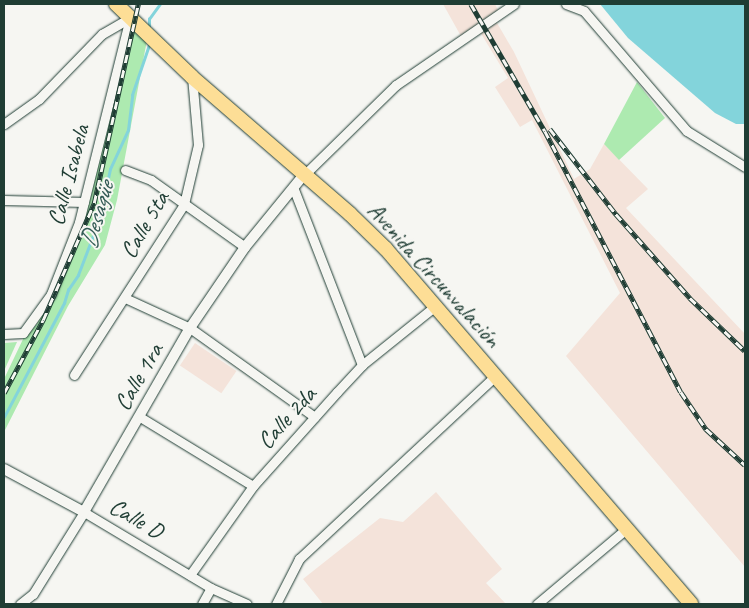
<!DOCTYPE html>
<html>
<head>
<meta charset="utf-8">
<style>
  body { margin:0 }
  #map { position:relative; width:749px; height:608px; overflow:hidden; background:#f6f6f2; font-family:Caveat,sans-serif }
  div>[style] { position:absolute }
  .built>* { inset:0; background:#f4e3da; transform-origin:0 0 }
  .green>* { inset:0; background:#adeab0 }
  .water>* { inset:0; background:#83d4db }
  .stream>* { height:2.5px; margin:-1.25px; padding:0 1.25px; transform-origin:1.25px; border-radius:1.25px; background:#83d4db }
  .roads { filter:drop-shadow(0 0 1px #1f3d34) drop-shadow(0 0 1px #1f3d34) }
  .minor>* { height:9px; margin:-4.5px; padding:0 4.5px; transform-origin:4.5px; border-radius:4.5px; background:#f6f6f2 }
  .tertiary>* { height:10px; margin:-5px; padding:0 5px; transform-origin:5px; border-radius:5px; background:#f6f6f2 }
  .trunk>* { height:14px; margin:-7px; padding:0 7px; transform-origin:7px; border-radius:7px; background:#fdde96 }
  .rail>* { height:4.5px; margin-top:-2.25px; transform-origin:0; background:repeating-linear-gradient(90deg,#f6f6f2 0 8px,#1f3d34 0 16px); box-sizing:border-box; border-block:1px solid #1f3d34 }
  span { translate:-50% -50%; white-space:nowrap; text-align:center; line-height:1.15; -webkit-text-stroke:4px #f6f6f2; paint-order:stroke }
  .street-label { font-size:24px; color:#1f3d34 }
  .water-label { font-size:25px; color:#335b55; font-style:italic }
  .frame { position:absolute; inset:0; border:5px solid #1f3d34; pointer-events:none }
</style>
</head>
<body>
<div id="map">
  <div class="built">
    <i style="clip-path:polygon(443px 4px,495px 4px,499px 12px,493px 16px,514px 52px,574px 179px,590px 169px,604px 144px,648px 189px,626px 208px,745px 334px,745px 567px,566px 356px,620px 293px,532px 120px,520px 127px,495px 87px,508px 78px,477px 27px,462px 38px)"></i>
    <i style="left:195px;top:343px;width:50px;height:27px;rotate:34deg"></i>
    <i style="clip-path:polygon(436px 492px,502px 569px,486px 583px,506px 604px,323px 604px,303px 579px,380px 518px,403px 522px)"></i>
  </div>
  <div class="green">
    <i style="clip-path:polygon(131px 23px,147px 40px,117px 200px,105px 245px,68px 306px,4px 432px,4px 379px,24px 337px,37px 324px,51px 297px,86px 204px,99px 164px)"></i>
    <i style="clip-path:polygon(637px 82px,665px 118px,619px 160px,604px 144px)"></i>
    <i style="clip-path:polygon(17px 342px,4px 371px,4px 343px)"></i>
  </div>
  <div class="water">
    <i style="clip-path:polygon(600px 4px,745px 4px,745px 124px,736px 124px,715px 113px,628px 38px)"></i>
  </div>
  <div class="stream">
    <i style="left:149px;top:29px;width:10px;rotate:-90deg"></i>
    <i style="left:149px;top:19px;width:19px;rotate:-54deg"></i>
    <i style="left:4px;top:417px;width:129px;rotate:-62.2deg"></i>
    <i style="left:64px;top:303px;width:14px;rotate:-73deg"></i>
    <i style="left:68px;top:290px;width:18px;rotate:-56deg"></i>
    <i style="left:78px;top:275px;width:59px;rotate:-69.1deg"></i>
    <i style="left:99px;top:220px;width:52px;rotate:-77.8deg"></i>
    <i style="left:110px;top:169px;width:43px;rotate:-65.2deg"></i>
    <i style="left:128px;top:130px;width:35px;rotate:-83deg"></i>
    <i style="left:132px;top:95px;width:56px;rotate:-71.2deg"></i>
  </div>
  <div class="roads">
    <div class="minor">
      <i style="left:566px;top:4px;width:19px;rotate:21deg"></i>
      <i style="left:584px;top:11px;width:158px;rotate:49.4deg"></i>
      <i style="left:687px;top:131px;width:68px;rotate:31.8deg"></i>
      <i style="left:4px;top:124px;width:43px;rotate:-35.5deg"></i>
      <i style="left:39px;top:99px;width:91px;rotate:-45.9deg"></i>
      <i style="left:102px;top:34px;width:32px;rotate:-30deg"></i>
      <i style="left:125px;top:170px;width:28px;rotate:21deg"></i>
      <i style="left:151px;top:180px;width:115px;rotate:35.5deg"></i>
      <i style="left:303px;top:176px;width:130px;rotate:-44.4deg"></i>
      <i style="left:396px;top:85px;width:143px;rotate:-34.5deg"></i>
      <i style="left:293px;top:187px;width:191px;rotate:68.8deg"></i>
      <i style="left:4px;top:200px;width:80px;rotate:1.4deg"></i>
      <i style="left:125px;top:298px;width:72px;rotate:24.8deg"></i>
      <i style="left:190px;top:328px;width:153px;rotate:35.5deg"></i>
      <i style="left:4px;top:334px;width:19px;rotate:-3deg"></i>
      <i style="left:23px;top:333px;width:48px;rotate:-54.3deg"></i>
      <i style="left:51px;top:294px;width:77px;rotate:-68.7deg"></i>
      <i style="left:79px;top:222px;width:211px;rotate:-76deg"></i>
      <i style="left:74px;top:375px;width:203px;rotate:-57.2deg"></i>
      <i style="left:184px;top:204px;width:61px;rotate:-76.7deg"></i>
      <i style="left:198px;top:145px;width:68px;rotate:-95deg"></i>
      <i style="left:140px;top:417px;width:132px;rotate:31.4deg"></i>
      <i style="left:190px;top:575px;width:109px;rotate:-54.7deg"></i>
      <i style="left:253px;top:486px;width:126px;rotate:-48.2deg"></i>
      <i style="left:337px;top:392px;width:37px;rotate:-47deg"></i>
      <i style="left:362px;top:365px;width:94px;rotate:-38.9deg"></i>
      <i style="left:20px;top:604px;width:16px;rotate:-38deg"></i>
      <i style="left:33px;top:594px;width:97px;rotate:-58.1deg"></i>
      <i style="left:84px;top:512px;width:148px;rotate:30.9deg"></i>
      <i style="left:211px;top:588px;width:39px;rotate:24deg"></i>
      <i style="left:202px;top:604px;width:18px;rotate:-61deg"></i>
      <i style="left:276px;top:604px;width:51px;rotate:-62.9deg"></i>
      <i style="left:299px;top:559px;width:268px;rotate:-43deg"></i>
      <i style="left:537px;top:604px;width:115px;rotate:-40.1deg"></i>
    </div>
    <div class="tertiary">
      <i style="left:4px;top:469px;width:91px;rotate:28.3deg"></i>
      <i style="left:84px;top:512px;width:212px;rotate:-60.1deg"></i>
      <i style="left:190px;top:328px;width:98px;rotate:-55.8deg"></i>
      <i style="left:245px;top:247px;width:92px;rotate:-50.8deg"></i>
    </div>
    <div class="trunk">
      <i style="left:116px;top:4px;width:105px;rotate:43.8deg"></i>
      <i style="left:192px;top:77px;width:209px;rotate:40.9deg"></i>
      <i style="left:350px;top:214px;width:50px;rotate:44.2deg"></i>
      <i style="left:386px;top:249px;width:468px;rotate:49.3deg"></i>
    </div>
  </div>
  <div class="rail">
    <i style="left:471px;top:4px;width:147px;rotate:59.8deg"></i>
    <i style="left:545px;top:131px;width:294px;rotate:62.5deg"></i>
    <i style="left:681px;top:392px;width:45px;rotate:56deg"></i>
    <i style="left:706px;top:429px;width:53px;rotate:42.7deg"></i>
    <i style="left:550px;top:129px;width:108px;rotate:52.2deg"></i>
    <i style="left:616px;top:214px;width:112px;rotate:48.6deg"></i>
    <i style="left:690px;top:298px;width:76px;rotate:43.9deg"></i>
    <i style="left:4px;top:393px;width:83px;rotate:-61.9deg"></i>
    <i style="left:43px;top:320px;width:128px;rotate:-66.4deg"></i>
    <i style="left:94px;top:203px;width:204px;rotate:-77.5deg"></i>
  </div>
  <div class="street-label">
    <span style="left:69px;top:175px;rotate:-75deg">Calle Isabela</span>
    <span style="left:145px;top:225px;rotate:-60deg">Calle 5ta</span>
    <span style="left:434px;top:275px;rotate:48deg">Avenida Circunvalación</span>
    <span style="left:139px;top:377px;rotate:-60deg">Calle 1ra</span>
    <span style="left:287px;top:418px;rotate:-48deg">Calle 2da</span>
    <span style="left:136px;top:519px;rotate:30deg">Calle D</span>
  </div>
  <div class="water-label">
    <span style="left:97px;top:215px;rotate:-74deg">Desagüe</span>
  </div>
  <div class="frame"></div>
</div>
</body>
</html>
